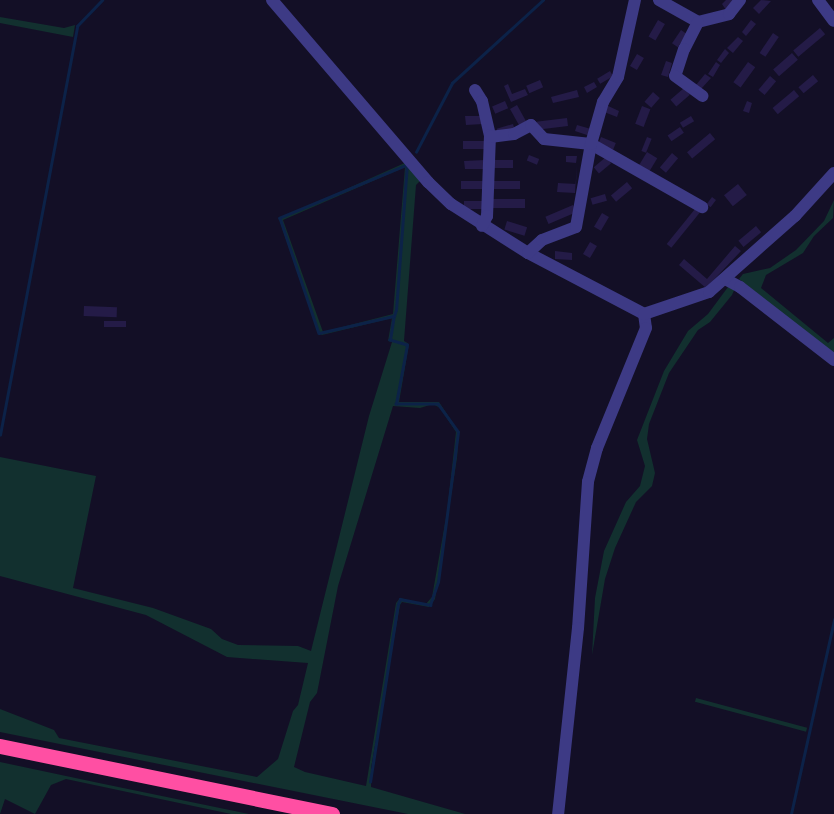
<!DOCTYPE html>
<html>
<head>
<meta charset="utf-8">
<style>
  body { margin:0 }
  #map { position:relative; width:834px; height:814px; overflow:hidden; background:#130f26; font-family:Montserrat,sans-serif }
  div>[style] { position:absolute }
  .green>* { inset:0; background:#12302f; transform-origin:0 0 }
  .stream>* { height:2.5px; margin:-1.25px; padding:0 1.25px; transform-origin:1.25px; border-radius:1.25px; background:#0c2248 }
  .building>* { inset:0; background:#241b47; transform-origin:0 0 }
  .minor>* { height:12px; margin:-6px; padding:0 6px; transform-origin:6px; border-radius:6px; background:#3d3a85 }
  .highway>* { height:15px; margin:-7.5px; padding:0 7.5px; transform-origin:7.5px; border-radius:7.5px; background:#ff4fa3 }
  span { translate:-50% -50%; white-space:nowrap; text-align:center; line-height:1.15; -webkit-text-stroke:4.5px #130f26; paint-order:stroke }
</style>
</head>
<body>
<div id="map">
  <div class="green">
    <i style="clip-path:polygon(0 17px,64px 28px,75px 25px,73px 37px,0 23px)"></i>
    <i style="clip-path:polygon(evenodd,407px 162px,420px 181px,416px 185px,404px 341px,409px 344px,399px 402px,439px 402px,459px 432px,457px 458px,435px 599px,429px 607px,402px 602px,400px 605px,371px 768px,371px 787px,465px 814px,408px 814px,0 732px,0 709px,54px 730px,59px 738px,257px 777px,278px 759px,293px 711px,298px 705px,308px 663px,227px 657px,146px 615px,0 576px,0 457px,96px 476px,73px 588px,153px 608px,211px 629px,222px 639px,238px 645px,298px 646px,311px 651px,369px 416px,392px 342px,388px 341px,392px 318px,322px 335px,318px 333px,279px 219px,407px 162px,405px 167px,393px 314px,323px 332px,283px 220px,405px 167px,407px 162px,433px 404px,440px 408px,456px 432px,447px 512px,432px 597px,425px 605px,400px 598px,396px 603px,366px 786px,305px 772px,294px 767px,310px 702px,317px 693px,338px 586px,393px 406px,420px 408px,433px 404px)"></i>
    <i style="clip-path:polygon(834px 200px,833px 218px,814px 236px,803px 253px,766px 275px,761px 288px,828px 343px,834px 338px,834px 354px,739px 279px,743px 274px,770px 268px,796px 250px,824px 221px)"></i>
    <i style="clip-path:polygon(728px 287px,735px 288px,732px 295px,710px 322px,698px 330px,669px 373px,649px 424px,647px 439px,655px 473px,652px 486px,636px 502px,615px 548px,605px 579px,592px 655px,595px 598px,604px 551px,626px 502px,640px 486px,645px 466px,637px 440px,664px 371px,688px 331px,708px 314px)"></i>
    <i style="left:696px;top:698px;width:115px;height:4px;rotate:15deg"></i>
    <i style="clip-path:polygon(0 762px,99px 783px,249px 814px,231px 814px,66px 779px,51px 785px,35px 814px,5px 799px,0 814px)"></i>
  </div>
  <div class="stream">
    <i style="left:416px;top:152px;width:78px;rotate:-62.4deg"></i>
    <i style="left:452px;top:83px;width:123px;rotate:-42.4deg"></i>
    <i style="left:0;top:435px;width:416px;rotate:-79.3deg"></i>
    <i style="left:77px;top:26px;width:36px;rotate:-46deg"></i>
    <i style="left:370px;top:782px;width:180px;rotate:-81.1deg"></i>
    <i style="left:398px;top:604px;width:5px;rotate:-68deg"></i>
    <i style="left:400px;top:599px;width:31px;rotate:11deg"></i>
    <i style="left:430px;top:605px;width:24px;rotate:-71deg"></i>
    <i style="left:438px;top:582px;width:151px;rotate:-82.4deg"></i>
    <i style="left:458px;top:432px;width:34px;rotate:-126deg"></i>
    <i style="left:438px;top:404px;width:42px;rotate:180deg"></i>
    <i style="left:396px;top:404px;width:60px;rotate:-79.4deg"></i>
    <i style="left:407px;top:345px;width:18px;rotate:-164deg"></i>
    <i style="left:390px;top:340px;width:24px;rotate:-81deg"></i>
    <i style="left:394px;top:316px;width:6px;rotate:-72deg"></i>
    <i style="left:396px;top:310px;width:145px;rotate:-85.7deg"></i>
    <i style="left:407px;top:165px;width:138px;rotate:157.3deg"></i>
    <i style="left:280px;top:218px;width:121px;rotate:71.3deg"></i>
    <i style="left:319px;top:333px;width:77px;rotate:-12.8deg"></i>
    <i style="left:791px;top:814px;width:199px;rotate:-77.5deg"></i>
  </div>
  <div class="building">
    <i style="clip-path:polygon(726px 0,736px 0,726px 10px,722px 4px)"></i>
    <i style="clip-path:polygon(761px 0,771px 1px,759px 14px,753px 8px)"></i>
    <i style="left:658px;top:20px;width:8px;height:19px;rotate:30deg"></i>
    <i style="clip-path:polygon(751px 20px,756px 24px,746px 36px,742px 32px)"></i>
    <i style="left:820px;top:28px;width:8px;height:35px;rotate:50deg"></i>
    <i style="left:681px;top:30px;width:7px;height:16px;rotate:34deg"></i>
    <i style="left:773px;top:33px;width:7px;height:24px;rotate:34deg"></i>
    <i style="clip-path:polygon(738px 37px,743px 41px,733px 53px,727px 48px)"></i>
    <i style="clip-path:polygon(725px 49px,729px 53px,721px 63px,717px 60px)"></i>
    <i style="left:792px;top:53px;width:9px;height:25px;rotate:49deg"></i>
    <i style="left:637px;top:54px;width:8px;height:14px;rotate:30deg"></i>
    <i style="clip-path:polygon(666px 61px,672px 63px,668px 77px,661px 75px)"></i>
    <i style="clip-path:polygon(716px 62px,720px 65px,713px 77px,708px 74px)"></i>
    <i style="left:748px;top:62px;width:9px;height:25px;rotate:36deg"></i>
    <i style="left:610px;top:71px;width:6px;height:15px;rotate:59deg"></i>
    <i style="clip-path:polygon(705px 74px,711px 78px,701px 89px,696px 85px)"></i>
    <i style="left:813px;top:75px;width:8px;height:19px;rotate:50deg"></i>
    <i style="left:770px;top:76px;width:8px;height:18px;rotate:40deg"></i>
    <i style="left:540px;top:80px;width:8px;height:15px;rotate:67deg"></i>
    <i style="clip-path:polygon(594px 82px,597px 87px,587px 93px,584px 87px)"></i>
    <i style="clip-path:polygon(508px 84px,512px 94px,525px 89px,528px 95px,511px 102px,504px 86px)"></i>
    <i style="left:684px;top:88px;width:9px;height:18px;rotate:49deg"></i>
    <i style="clip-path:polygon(577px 90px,579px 97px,553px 103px,551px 97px)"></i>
    <i style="left:794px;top:90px;width:8px;height:28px;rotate:50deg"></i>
    <i style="left:653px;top:92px;width:9px;height:13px;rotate:41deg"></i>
    <i style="left:505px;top:101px;width:8px;height:14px;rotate:67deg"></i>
    <i style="clip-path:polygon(747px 101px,752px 103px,749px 113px,743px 111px)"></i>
    <i style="left:517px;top:105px;width:21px;height:8px;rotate:61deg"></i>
    <i style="clip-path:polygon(606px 105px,619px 111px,617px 117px,604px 112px)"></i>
    <i style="left:642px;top:106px;width:9px;height:19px;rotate:21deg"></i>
    <i style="clip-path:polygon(465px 116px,483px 116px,483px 124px,466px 125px)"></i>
    <i style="left:691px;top:116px;width:6px;height:13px;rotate:59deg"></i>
    <i style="left:567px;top:118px;width:8px;height:31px;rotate:83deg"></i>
    <i style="left:513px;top:124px;width:7px;height:17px;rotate:74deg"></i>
    <i style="clip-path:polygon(577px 125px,591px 129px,590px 136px,575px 131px)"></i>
    <i style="left:680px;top:127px;width:7px;height:15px;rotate:56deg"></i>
    <i style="left:710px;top:133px;width:8px;height:30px;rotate:50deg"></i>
    <i style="left:601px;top:137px;width:16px;height:7px;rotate:22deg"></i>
    <i style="left:647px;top:137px;width:5px;height:15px;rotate:22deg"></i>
    <i style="left:463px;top:141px;width:22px;height:8px"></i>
    <i style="left:647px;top:152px;width:12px;height:19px;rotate:31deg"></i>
    <i style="left:672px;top:153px;width:8px;height:19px;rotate:40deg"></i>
    <i style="left:529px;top:155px;width:11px;height:6px;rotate:22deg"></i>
    <i style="clip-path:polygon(566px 156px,577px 156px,576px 163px,566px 162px)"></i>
    <i style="left:606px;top:157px;width:8px;height:16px;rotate:50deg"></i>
    <i style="clip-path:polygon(485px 160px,485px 169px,465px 169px,464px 161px)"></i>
    <i style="left:492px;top:160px;width:21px;height:8px"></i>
    <i style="clip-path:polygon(577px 163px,575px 193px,557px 192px,558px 183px,576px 184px)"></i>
    <i style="left:461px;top:181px;width:24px;height:8px"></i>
    <i style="left:493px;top:181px;width:27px;height:8px"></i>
    <i style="left:627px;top:182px;width:8px;height:21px;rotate:50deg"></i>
    <i style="left:738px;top:184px;width:14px;height:18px;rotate:51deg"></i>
    <i style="left:605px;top:194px;width:7px;height:15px;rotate:74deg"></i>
    <i style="left:712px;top:197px;width:5px;height:9px;rotate:37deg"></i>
    <i style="left:525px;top:199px;width:9px;height:34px;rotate:90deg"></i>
    <i style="left:464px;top:201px;width:21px;height:8px"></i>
    <i style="left:573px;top:205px;width:8px;height:30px;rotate:67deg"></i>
    <i style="left:695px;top:209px;width:6px;height:45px;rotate:39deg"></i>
    <i style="left:602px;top:213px;width:8px;height:16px;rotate:30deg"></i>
    <i style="left:507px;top:221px;width:21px;height:9px;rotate:17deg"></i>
    <i style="left:756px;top:226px;width:8px;height:23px;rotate:50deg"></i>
    <i style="left:590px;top:242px;width:8px;height:14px;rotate:30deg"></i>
    <i style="clip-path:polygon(735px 246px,741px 251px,706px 288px,679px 265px,684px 259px,707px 279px)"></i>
    <i style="clip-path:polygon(555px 251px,572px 253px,572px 260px,555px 259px)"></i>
    <i style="left:84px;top:306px;width:33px;height:10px;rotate:2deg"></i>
    <i style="left:126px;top:321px;width:6px;height:22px;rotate:90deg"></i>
  </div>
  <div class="minor">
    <i style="left:272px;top:0;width:240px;rotate:49.4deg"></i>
    <i style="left:428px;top:182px;width:32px;rotate:44deg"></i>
    <i style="left:451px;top:204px;width:91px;rotate:32.5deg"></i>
    <i style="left:528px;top:253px;width:131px;rotate:27.7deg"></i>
    <i style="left:644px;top:314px;width:14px;rotate:82deg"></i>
    <i style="left:646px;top:328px;width:130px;rotate:112.2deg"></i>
    <i style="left:597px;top:448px;width:35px;rotate:105deg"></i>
    <i style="left:588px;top:482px;width:146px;rotate:93.9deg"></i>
    <i style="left:578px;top:628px;width:187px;rotate:96.1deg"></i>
    <i style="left:659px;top:0;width:45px;rotate:29.4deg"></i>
    <i style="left:698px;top:22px;width:32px;rotate:-14deg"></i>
    <i style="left:729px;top:14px;width:18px;rotate:-52deg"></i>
    <i style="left:818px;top:0;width:26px;rotate:53deg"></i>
    <i style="left:698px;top:22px;width:30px;rotate:117deg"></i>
    <i style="left:684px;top:49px;width:28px;rotate:108deg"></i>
    <i style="left:675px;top:76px;width:34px;rotate:36deg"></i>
    <i style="left:475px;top:90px;width:13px;rotate:58deg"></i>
    <i style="left:482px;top:101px;width:35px;rotate:77deg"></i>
    <i style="left:490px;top:135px;width:81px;rotate:92.1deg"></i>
    <i style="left:487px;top:216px;width:11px;rotate:117deg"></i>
    <i style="left:490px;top:137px;width:24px;rotate:-7deg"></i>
    <i style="left:514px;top:134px;width:19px;rotate:-28deg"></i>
    <i style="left:531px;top:125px;width:19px;rotate:47deg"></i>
    <i style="left:544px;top:139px;width:47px;rotate:6.1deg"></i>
    <i style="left:591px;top:144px;width:128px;rotate:29.6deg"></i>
    <i style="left:528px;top:253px;width:19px;rotate:-43deg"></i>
    <i style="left:542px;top:240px;width:36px;rotate:-21deg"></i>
    <i style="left:576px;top:227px;width:84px;rotate:-79.8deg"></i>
    <i style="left:591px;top:144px;width:44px;rotate:-74.1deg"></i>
    <i style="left:603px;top:102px;width:29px;rotate:-59deg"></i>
    <i style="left:618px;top:77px;width:79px;rotate:-77.6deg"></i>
    <i style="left:725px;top:279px;width:17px;rotate:28deg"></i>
    <i style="left:740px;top:287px;width:119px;rotate:37.8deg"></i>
    <i style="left:644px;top:314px;width:69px;rotate:-18.7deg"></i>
    <i style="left:709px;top:292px;width:115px;rotate:-41.5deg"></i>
    <i style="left:795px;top:216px;width:58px;rotate:-47.8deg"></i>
  </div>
  <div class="highway">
    <i style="left:0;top:746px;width:339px;rotate:11.6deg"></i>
  </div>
</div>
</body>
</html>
